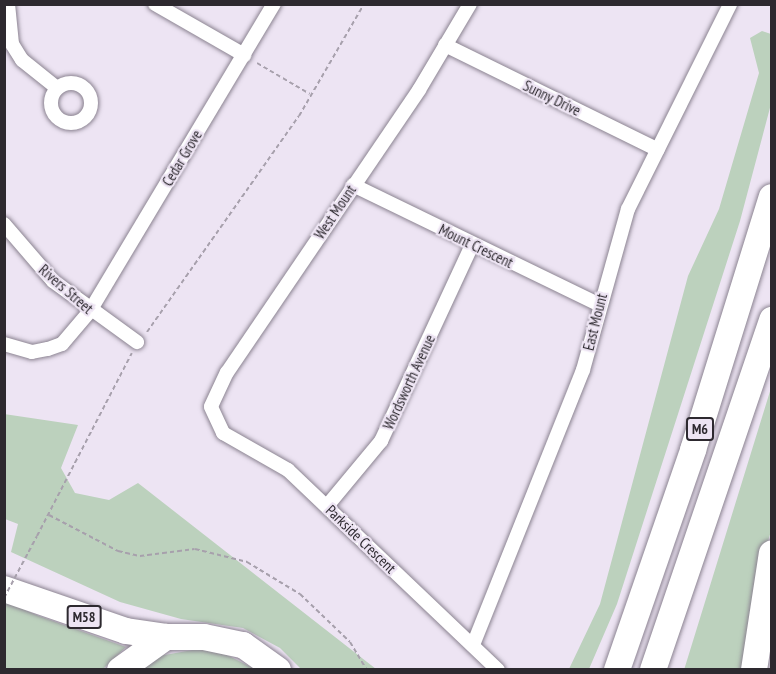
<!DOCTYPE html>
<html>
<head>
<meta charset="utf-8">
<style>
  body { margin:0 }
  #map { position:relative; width:776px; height:674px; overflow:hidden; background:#ede4f3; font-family:"PT Sans Narrow",sans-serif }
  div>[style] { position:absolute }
  .green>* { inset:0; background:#bcd1bd }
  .path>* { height:2px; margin-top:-1px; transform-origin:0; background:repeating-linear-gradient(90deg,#a7a0ac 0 4.5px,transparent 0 7.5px) }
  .roads { filter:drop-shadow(0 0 2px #8b8391) drop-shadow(0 0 2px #8b8391) }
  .minor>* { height:14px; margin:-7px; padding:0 7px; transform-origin:7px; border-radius:7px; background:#fff }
  .minor>.ring { margin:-7px; padding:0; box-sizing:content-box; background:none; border:14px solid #fff; border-radius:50% }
  .motorway>* { height:26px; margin:-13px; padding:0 13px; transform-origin:13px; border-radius:13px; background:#fff }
  .path-bridge>* { height:2px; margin-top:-1px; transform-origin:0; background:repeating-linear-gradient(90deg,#a7a0ac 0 4.5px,transparent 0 7.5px) }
  span { translate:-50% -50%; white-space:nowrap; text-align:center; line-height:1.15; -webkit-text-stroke:4.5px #ede4f3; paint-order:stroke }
  .shield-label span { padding:2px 4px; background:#ede4f3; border:2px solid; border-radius:4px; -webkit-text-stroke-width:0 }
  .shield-label { font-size:14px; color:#2d292f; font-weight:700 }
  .street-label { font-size:15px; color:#2d292f }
  .frame { position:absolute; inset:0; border:6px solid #2d292f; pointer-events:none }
</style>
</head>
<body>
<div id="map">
  <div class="green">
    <i style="clip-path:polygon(762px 31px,771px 34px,771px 104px,740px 221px,617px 604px,589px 669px,569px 669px,600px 604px,688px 276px,719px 209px,759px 73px,750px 38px)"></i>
    <i style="clip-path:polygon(771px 388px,771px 531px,758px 576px,747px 669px,684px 670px)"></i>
    <i style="clip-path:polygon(4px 414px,78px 425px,61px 468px,75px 493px,109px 500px,138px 483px,376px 669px,301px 669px,280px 648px,243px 628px,181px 619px,120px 602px,11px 552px,18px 524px,5px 519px)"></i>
    <i style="clip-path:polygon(4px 601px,39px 616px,126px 647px,103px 669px,5px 669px)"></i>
    <i style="clip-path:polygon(198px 649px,225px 654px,255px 669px,134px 670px,159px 656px)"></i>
  </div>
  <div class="path">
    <i style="left:257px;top:63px;width:61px;rotate:30.3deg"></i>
    <i style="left:147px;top:332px;width:264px;rotate:-54.9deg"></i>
    <i style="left:299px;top:116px;width:129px;rotate:-59.9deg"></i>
    <i style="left:49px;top:515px;width:78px;rotate:27.6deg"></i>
    <i style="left:118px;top:551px;width:23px;rotate:13deg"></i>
    <i style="left:140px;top:556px;width:55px;rotate:-7.3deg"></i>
    <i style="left:195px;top:549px;width:54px;rotate:14deg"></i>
    <i style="left:247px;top:562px;width:62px;rotate:31.1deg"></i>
    <i style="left:300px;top:594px;width:69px;rotate:43.8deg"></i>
    <i style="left:350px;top:642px;width:33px;rotate:59deg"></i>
    <i style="left:37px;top:536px;width:206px;rotate:-62.6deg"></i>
  </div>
  <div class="roads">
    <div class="minor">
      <i style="left:8px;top:4px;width:40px;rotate:84.3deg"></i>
      <i style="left:12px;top:44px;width:19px;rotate:58deg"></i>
      <i style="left:22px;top:60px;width:45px;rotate:38.7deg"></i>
      <i style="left:155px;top:4px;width:103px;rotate:29.8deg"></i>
      <i style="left:470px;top:4px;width:100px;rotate:120.7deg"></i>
      <i style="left:419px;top:90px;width:341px;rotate:124.2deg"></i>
      <i style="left:227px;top:372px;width:38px;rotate:115deg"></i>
      <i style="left:211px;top:407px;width:29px;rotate:65deg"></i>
      <i style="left:223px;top:433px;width:75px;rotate:29.6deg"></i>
      <i style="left:288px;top:470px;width:290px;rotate:43.6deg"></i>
      <i style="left:445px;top:45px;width:237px;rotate:26.2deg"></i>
      <i class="ring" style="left:51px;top:83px;width:26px;height:26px"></i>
      <i style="left:353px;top:185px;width:275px;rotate:25.9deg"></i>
      <i style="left:4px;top:224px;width:75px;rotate:49.3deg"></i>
      <i style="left:53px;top:281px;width:104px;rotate:36deg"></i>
      <i style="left:4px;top:344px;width:29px;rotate:16deg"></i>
      <i style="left:32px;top:352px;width:16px;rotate:-11deg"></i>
      <i style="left:48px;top:349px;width:15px;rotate:-20deg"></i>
      <i style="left:62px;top:344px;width:43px;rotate:-49.7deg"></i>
      <i style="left:90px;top:311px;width:358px;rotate:-59.1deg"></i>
      <i style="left:327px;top:506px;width:85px;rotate:-50.3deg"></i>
      <i style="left:381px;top:441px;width:216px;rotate:-65.1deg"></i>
      <i style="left:473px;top:645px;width:296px;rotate:-68.2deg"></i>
      <i style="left:583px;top:370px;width:167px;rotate:-74.4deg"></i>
      <i style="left:628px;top:209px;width:229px;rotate:-63.5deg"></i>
    </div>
    <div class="motorway">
      <i style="left:4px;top:589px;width:129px;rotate:19deg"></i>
      <i style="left:126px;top:631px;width:40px;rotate:8.5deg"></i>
      <i style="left:120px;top:670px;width:57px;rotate:-35.7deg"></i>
      <i style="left:166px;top:637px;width:38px"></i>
      <i style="left:204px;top:637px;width:40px;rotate:12deg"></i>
      <i style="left:243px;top:645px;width:43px;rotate:35.5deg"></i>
      <i style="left:617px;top:670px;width:233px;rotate:-70.9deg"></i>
      <i style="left:693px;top:450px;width:265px;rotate:-72.7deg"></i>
      <i style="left:653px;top:670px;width:370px;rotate:-71.2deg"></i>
      <i style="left:754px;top:670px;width:118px;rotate:-81.3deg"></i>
    </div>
  </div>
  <div class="path-bridge">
    <i style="left:4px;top:598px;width:70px;rotate:-62deg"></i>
  </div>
  <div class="shield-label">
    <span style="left:700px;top:429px">M6</span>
    <span style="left:84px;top:617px">M58</span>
  </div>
  <div class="street-label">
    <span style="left:552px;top:98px;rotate:26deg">Sunny Drive</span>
    <span style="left:182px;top:158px;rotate:-59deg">Cedar Grove</span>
    <span style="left:335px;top:212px;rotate:-56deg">West Mount</span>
    <span style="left:476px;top:246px;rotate:26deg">Mount Crescent</span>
    <span style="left:66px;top:289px;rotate:41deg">Rivers Street</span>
    <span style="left:595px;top:322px;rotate:-76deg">East Mount</span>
    <span style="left:409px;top:382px;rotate:-65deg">Wordsworth Avenue</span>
    <span style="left:361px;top:539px;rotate:44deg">Parkside Crescent</span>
  </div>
  <div class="frame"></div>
</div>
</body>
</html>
